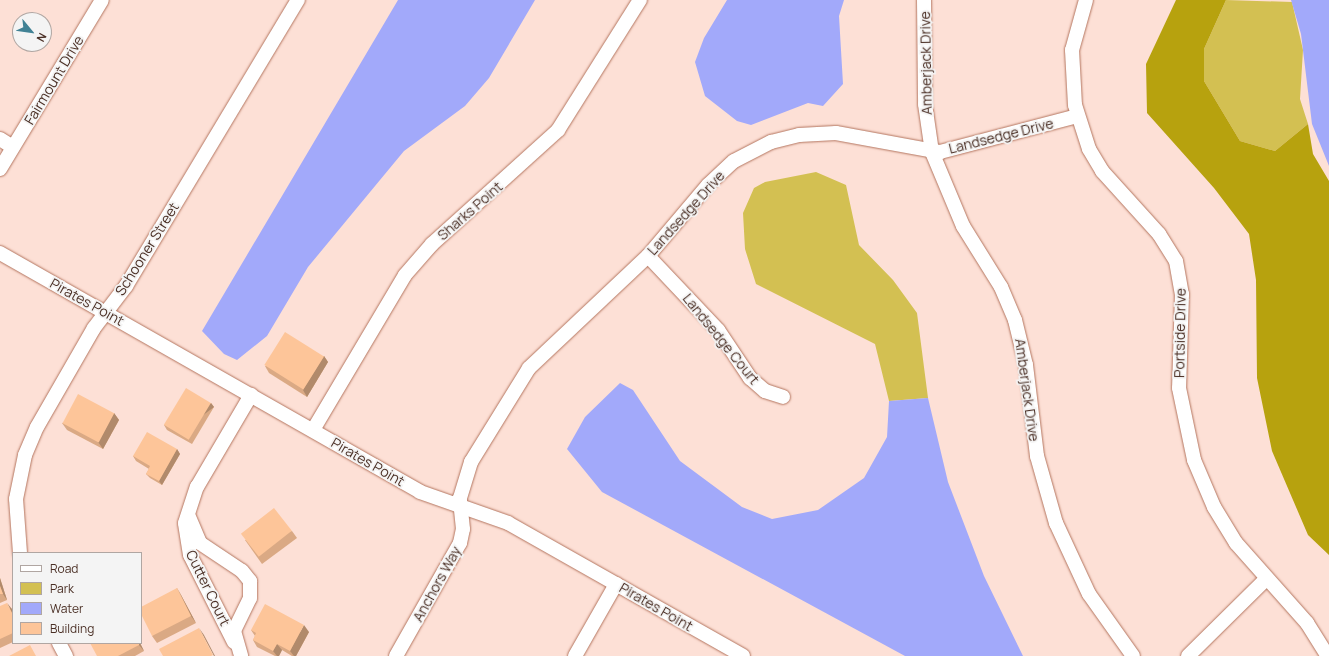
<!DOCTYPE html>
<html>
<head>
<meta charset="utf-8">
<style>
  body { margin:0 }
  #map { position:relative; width:1329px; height:656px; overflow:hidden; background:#fde0d6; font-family:Manrope,sans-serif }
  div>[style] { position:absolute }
  .green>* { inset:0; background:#d3c052 }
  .forest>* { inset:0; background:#b7a20e }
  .water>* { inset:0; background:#a2a9fa }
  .roads { filter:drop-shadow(0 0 1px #b4755f) drop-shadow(0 0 1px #b4755f) }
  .street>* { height:14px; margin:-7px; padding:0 7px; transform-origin:7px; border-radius:7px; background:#fff }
  .wall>* { inset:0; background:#daa984 }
  .shaded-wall>* { inset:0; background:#b18a6b; transform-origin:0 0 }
  .building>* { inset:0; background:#fdc599; transform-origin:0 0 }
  span { translate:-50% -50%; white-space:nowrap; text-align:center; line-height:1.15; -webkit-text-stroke:3.5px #f4f4f4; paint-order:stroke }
  .street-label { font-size:14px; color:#4b3026 }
  .legend { position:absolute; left:12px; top:552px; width:130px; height:92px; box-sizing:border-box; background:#f4f4f4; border:1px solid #b0a6a2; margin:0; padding:5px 7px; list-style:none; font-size:12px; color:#4b3026 }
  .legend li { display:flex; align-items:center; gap:8px; height:20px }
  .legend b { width:20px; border:1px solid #b0a6a2 }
  .north { position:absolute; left:12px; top:12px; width:40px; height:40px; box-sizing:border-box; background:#f4f4f4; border:1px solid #b0a6a2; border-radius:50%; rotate:119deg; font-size:11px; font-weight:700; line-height:16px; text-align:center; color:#4b3026 }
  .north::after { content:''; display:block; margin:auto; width:14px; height:18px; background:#418295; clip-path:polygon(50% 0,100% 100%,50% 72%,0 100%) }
</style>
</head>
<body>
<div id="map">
  <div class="green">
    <i style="clip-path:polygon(1226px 0,1292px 2px,1303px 50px,1300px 99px,1308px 124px,1275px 151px,1240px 141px,1204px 81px,1204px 49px)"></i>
    <i style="clip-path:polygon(816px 172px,846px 185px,859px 245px,893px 280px,917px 313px,928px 398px,889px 401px,875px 344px,756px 284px,745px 249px,743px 213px,754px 188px,765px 182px)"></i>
  </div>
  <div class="forest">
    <i style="clip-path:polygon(1176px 0,1226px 0,1204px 49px,1204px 81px,1240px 141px,1275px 151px,1308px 124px,1313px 154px,1329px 181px,1329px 555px,1308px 535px,1272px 451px,1257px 378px,1256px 280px,1249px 234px,1214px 188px,1147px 113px,1146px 64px)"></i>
  </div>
  <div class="water">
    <i style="clip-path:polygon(398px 0,535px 0,489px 78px,465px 106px,404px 151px,308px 267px,267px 336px,237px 360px,224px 354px,202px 331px)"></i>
    <i style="clip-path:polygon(727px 0,844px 0,839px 16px,843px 84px,823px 106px,808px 103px,751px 125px,737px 121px,705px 96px,695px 62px,704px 38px)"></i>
    <i style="clip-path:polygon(1291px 0,1329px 0,1329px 166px,1312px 124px,1301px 34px)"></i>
    <i style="clip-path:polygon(620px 383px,633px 390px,680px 461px,742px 507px,772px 519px,818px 510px,864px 478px,887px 437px,889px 401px,928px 398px,948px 482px,984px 576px,1023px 656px,905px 656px,602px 492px,567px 449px,585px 417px)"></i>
  </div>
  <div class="roads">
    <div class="street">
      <i style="left:924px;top:0;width:104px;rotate:89.4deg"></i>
      <i style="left:925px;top:104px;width:49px;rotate:81.7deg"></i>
      <i style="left:932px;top:152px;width:80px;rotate:67.3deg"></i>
      <i style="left:963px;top:226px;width:72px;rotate:58.1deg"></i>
      <i style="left:1001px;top:287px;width:36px;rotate:67deg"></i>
      <i style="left:1015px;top:320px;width:46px;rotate:76.3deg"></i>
      <i style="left:1026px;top:365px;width:92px;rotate:83.1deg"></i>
      <i style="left:1037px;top:456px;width:70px;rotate:74.2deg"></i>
      <i style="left:1056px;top:523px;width:78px;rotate:65.1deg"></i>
      <i style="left:1089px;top:594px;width:76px;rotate:54.6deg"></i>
      <i style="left:1086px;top:0;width:52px;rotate:105.6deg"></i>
      <i style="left:1072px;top:50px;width:55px;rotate:86.9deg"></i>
      <i style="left:1075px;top:105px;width:46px;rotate:72.3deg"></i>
      <i style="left:1089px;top:149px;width:26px;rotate:59deg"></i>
      <i style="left:1102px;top:171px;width:85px;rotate:47.9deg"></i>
      <i style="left:1159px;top:234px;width:32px;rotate:58deg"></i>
      <i style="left:1176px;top:261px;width:34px;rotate:80deg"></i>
      <i style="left:1182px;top:294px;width:94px;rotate:91.8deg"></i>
      <i style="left:1179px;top:388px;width:74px;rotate:78.2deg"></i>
      <i style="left:1194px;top:460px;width:51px;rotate:66.9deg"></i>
      <i style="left:1214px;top:507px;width:42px;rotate:58.6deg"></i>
      <i style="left:1236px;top:543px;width:107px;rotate:48.4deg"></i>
      <i style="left:1307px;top:623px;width:39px;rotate:58deg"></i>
      <i style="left:0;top:139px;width:15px;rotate:32deg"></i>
      <i style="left:0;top:169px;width:197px;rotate:-58.9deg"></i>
      <i style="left:0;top:253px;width:483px;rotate:29.6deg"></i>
      <i style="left:420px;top:492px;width:93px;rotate:19.4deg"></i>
      <i style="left:508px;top:523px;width:270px;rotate:29.5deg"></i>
      <i style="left:648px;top:256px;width:102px;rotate:46.6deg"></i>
      <i style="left:718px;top:330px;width:58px;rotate:56.3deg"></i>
      <i style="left:750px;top:378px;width:20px;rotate:41deg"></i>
      <i style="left:765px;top:391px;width:19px;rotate:18deg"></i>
      <i style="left:313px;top:430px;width:180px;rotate:-59.3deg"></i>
      <i style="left:405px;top:275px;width:41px;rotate:-48.9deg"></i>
      <i style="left:432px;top:244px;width:170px;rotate:-42.1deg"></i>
      <i style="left:558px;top:130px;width:154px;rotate:-57.8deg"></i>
      <i style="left:189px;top:517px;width:28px;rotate:67deg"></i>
      <i style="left:200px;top:543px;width:50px;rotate:33.7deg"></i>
      <i style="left:242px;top:571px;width:13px;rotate:51deg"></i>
      <i style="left:250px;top:581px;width:17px;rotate:90deg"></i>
      <i style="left:250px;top:598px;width:37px;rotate:116deg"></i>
      <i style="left:234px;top:631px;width:26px;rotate:74deg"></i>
      <i style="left:20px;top:553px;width:54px;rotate:-94.2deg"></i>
      <i style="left:16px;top:499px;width:45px;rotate:-78.4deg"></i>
      <i style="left:25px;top:455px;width:30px;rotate:-67deg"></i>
      <i style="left:37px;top:427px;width:114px;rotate:-60.1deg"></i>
      <i style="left:94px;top:328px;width:53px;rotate:-52.7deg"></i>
      <i style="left:126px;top:286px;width:334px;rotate:-59deg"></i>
      <i style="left:234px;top:642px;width:97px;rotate:-116.8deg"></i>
      <i style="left:190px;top:555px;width:32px;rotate:-99deg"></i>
      <i style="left:185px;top:523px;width:38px;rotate:-72deg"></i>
      <i style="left:197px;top:487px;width:107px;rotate:-59.6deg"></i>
      <i style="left:59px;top:643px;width:15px;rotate:62deg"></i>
      <i style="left:396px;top:656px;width:130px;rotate:-60.5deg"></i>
      <i style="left:460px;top:543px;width:14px;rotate:-78deg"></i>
      <i style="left:463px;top:529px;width:31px;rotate:-96deg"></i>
      <i style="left:460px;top:498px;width:38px;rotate:-73deg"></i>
      <i style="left:471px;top:462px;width:110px;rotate:-58.3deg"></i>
      <i style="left:529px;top:368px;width:163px;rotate:-43.3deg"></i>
      <i style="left:648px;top:256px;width:93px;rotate:-49.8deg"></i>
      <i style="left:708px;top:185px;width:35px;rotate:-43deg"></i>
      <i style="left:734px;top:161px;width:42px;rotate:-27.2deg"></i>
      <i style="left:771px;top:142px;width:29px;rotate:-14deg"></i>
      <i style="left:799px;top:135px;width:37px;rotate:-3deg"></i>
      <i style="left:836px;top:133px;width:106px;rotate:10.4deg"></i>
      <i style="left:940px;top:152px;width:142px;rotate:-14.7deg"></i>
      <i style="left:575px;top:656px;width:83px;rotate:-60.3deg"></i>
      <i style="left:1188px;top:656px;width:110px;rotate:-44.6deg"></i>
    </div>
  </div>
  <div class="wall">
    <i style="clip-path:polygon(324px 356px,328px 362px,307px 397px,269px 373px,265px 366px)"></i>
    <i style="clip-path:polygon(211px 403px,214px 407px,192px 444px,167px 430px,164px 425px)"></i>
    <i style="clip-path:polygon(114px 413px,119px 420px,103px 449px,67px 430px,62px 423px)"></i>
    <i style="clip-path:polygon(177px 449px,180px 454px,162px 485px,150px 478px,146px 474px,149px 469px,136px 461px,133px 456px)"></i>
    <i style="clip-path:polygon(292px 531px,297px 538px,262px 564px,245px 540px)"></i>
    <i style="clip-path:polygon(0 578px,7px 600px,0 603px)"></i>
    <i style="clip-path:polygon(177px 588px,181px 595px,196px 623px,157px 643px,152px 636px)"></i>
    <i style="clip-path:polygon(0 606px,12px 609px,13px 612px,13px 642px,0 648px)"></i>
    <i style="clip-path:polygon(251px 630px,309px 632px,296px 656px,292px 656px,282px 650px,279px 656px,275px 656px,257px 647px,253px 640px,255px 636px)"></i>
    <i style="clip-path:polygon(140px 643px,144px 651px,135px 656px,97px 656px)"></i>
  </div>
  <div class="shaded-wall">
    <i style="clip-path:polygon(324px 356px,328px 362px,307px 397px,303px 390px)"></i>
    <i style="left:211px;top:403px;width:5px;height:43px;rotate:53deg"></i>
    <i style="clip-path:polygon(114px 413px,119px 420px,103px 449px,98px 442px)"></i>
    <i style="clip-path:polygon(177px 449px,180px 454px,162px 485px,159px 481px)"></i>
    <i style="clip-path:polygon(0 578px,7px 600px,3px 594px,0 586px)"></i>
    <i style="clip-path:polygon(177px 588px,181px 595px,196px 623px,191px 616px)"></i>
    <i style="clip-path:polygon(7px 603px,12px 609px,13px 612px,13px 615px)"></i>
    <i style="clip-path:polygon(304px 625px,309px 632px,296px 656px,294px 656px,290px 651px)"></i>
    <i style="clip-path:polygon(199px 628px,204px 635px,215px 656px,214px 656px)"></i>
    <i style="clip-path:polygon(139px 643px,140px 643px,144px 651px,139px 645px)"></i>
    <i style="clip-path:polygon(277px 644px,282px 650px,279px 656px,277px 656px,273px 651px)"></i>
  </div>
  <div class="building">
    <i style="left:285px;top:332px;width:46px;height:39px;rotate:32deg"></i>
    <i style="left:186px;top:388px;width:29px;height:43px;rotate:31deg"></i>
    <i style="left:78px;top:394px;width:41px;height:33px;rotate:28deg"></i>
    <i style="clip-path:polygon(147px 432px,177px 449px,159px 481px,146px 474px,150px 466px,133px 456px)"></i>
    <i style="left:274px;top:508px;width:29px;height:42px;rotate:52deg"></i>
    <i style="clip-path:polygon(0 586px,3px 594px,0 594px)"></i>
    <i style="clip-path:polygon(177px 588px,191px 616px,152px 636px,141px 614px,141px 607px)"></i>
    <i style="clip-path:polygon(7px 603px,13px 615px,13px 633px,0 639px,0 606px)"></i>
    <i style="clip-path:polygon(265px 604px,304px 625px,290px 651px,277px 644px,273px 651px,253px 640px,256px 633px,251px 630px)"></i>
    <i style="clip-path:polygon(199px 628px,213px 655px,211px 656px,163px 656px,159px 649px)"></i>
    <i style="clip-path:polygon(90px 643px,139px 643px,139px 645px,118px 656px,97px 656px)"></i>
    <i style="clip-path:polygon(30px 645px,36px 656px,9px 656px)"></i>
  </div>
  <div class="street-label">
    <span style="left:926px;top:63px;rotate:-91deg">Amberjack Drive</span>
    <span style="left:54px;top:80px;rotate:-59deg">Fairmount Drive</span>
    <span style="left:1001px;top:136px;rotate:-14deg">Landsedge Drive</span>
    <span style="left:470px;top:211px;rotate:-41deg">Sharks Point</span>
    <span style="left:686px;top:213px;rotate:-48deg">Landsedge Drive</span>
    <span style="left:147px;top:249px;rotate:-58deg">Schooner Street</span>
    <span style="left:87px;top:302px;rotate:29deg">Pirates Point</span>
    <span style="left:1180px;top:333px;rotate:-89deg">Portside Drive</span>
    <span style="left:721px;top:339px;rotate:51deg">Landsedge Court</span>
    <span style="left:1027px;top:390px;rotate:82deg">Amberjack Drive</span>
    <span style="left:368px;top:462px;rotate:30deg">Pirates Point</span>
    <span style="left:437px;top:584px;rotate:-61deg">Anchors Way</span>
    <span style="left:208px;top:588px;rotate:64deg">Cutter Court</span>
    <span style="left:656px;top:607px;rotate:30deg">Pirates Point</span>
  </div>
  <ul class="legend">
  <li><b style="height:5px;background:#fff"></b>Road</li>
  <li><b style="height:11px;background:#d3c052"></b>Park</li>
  <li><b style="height:11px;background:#a2a9fa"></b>Water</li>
  <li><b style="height:11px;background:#fdc599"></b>Building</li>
  </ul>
  <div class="north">N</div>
</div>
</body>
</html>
